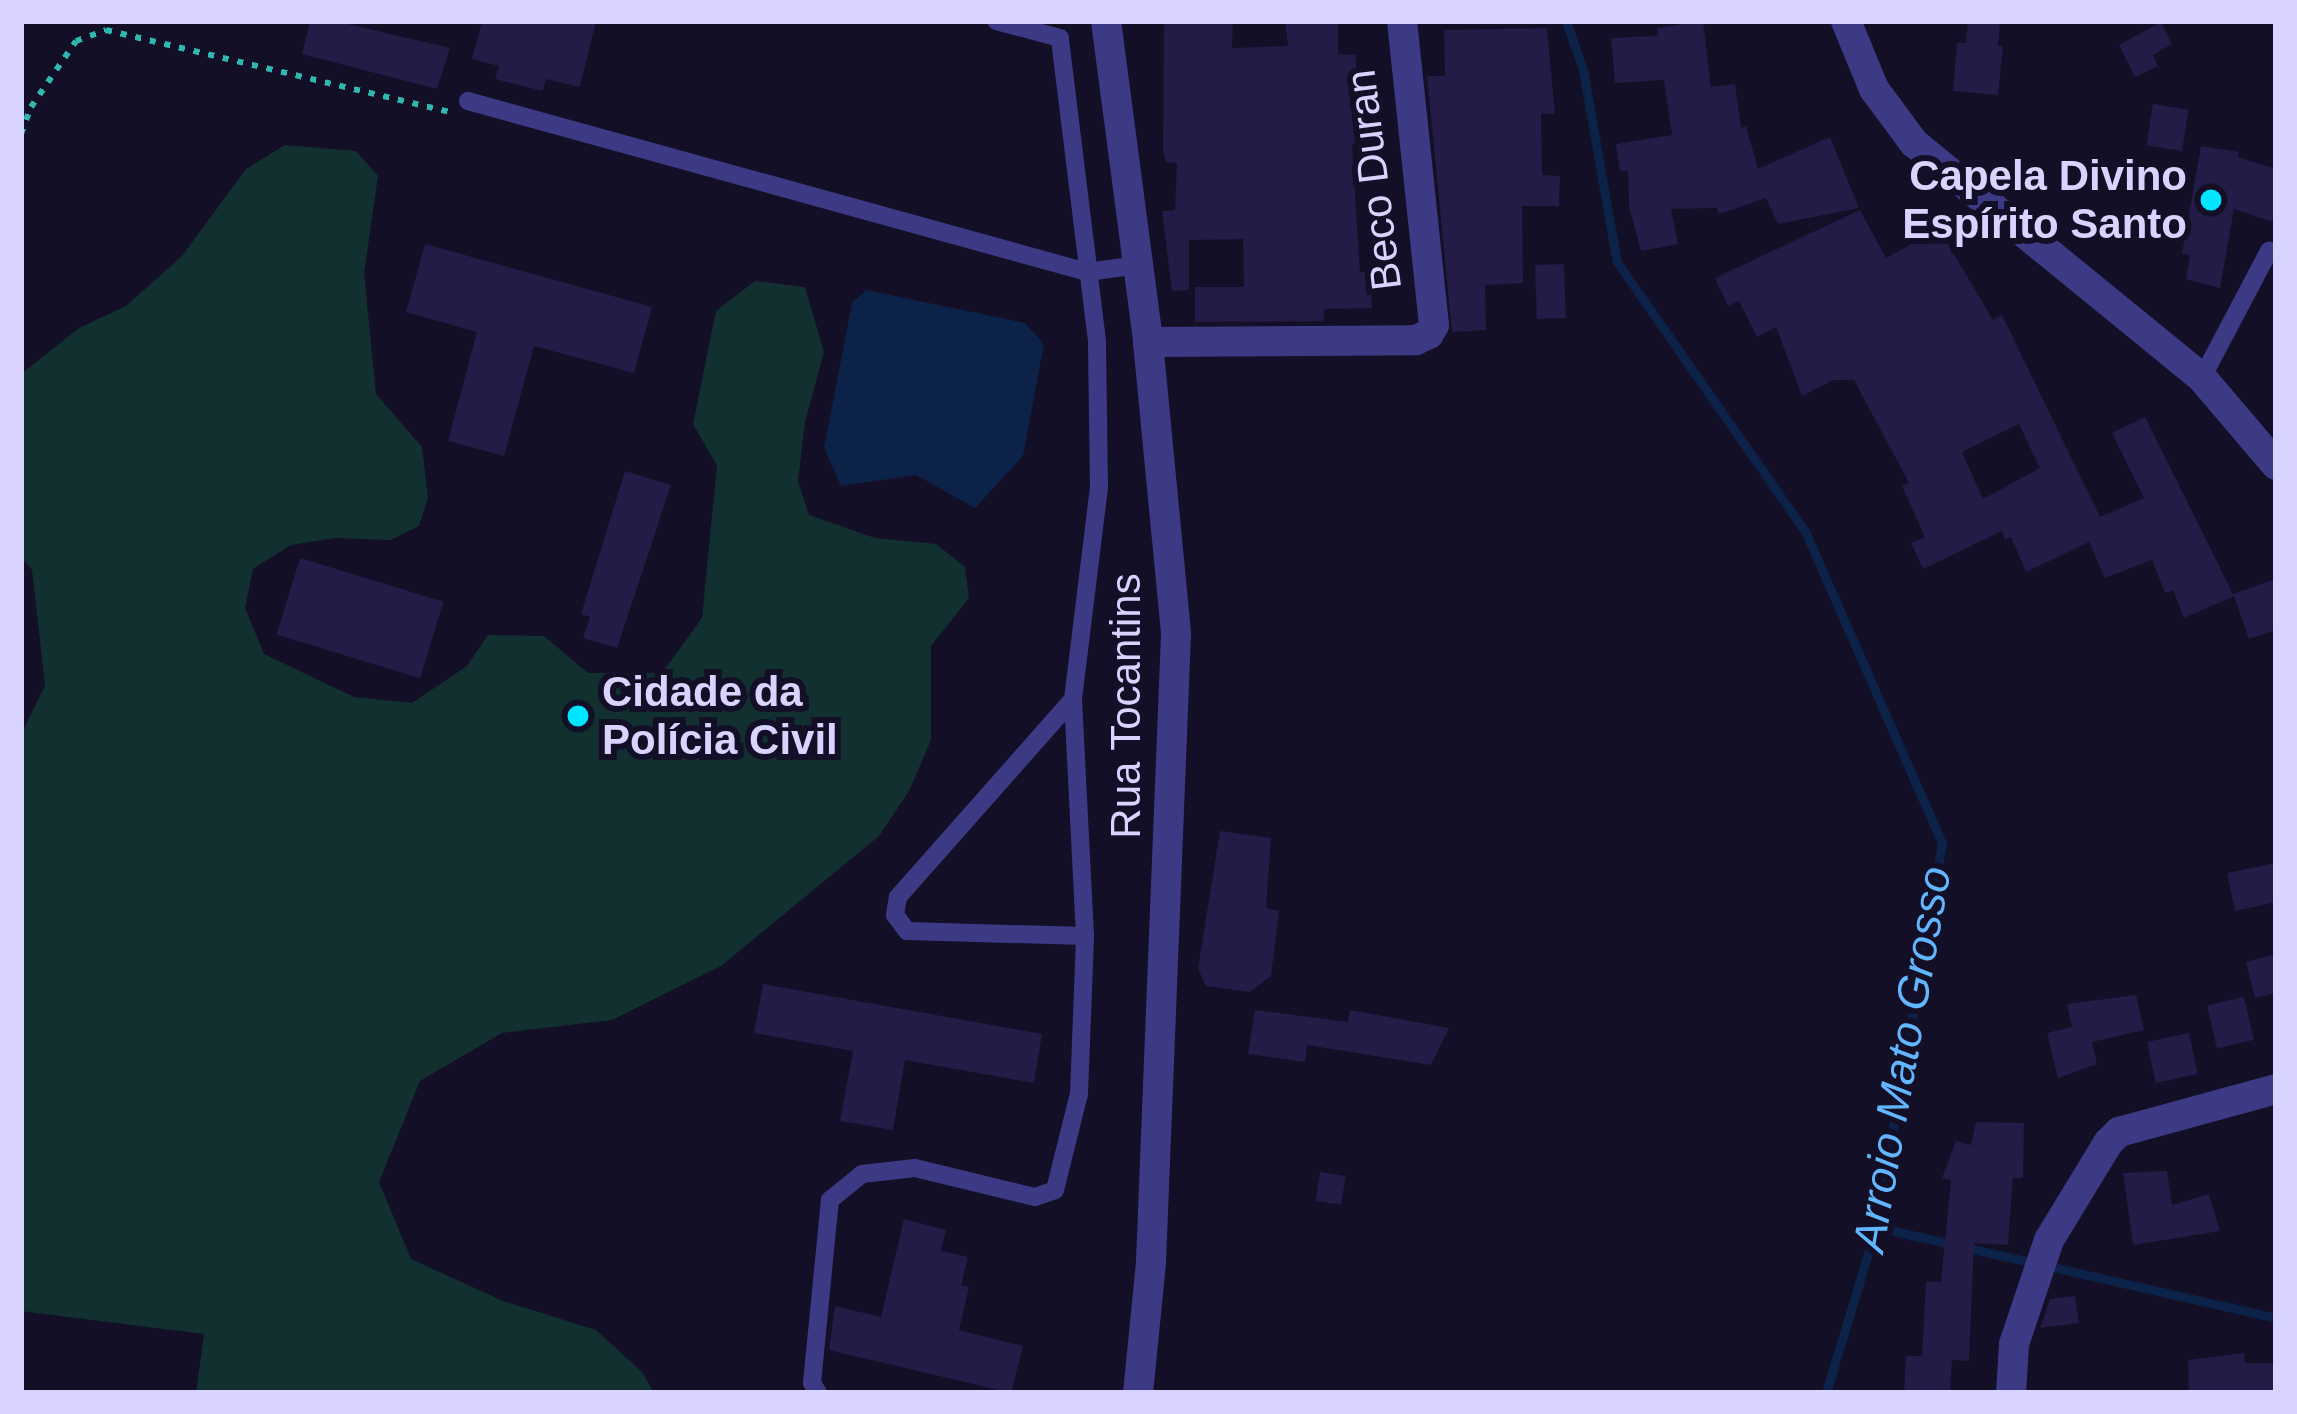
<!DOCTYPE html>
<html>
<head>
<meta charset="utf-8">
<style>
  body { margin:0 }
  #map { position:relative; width:2297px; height:1414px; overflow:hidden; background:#130f26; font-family:Arial,sans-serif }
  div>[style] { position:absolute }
  .green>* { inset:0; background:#12302f }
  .water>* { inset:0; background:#0c2248 }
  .stream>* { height:9px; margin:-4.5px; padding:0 4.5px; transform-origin:4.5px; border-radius:4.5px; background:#0c2248 }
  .building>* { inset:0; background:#241b47; transform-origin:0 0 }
  .path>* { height:6px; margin-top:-3px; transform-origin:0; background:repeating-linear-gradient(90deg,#2fb8b0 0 6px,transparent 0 15px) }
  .service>* { height:18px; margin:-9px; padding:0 9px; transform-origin:9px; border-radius:9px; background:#3d3a85 }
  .minor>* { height:30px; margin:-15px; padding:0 15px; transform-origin:15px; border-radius:15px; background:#3d3a85 }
  .tertiary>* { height:30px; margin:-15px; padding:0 15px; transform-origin:15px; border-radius:15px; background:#3d3a85 }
  .dots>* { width:33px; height:33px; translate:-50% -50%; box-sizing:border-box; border:6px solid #130f26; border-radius:50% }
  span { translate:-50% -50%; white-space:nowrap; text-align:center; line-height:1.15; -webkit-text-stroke:12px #130f26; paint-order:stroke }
  .poi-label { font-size:42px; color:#d9d4ff; font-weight:700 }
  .right { translate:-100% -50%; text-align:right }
  .left { translate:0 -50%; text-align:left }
  .street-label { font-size:42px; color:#d9d4ff }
  .water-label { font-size:45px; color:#62b6ff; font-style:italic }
  .frame { position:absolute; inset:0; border:24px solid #d9d4ff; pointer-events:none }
</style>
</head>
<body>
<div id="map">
  <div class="green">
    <i style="clip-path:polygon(285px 145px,356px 151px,378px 176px,364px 273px,376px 394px,422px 447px,428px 498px,419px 526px,391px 540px,335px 538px,291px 545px,253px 569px,245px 608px,264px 654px,354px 697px,412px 703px,467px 666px,488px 635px,544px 636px,588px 673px,662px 673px,702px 618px,717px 466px,693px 424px,716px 311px,755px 281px,805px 287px,824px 352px,805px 422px,798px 481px,809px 515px,875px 538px,936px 544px,965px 567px,969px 598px,931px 646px,931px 740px,909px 791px,879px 836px,721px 966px,612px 1020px,502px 1033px,420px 1081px,379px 1182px,411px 1259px,503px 1301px,596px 1330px,642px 1372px,654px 1393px,196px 1393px,204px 1334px,21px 1311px,21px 735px,45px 685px,32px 570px,21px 557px,21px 374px,79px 328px,126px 306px,182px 256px,246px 169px)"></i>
  </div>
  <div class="water">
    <i style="clip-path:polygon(866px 290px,1025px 323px,1044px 344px,1023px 456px,975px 508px,916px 475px,841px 486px,824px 448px,852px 303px)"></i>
  </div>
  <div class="stream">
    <i style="left:1566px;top:21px;width:52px;rotate:70.9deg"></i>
    <i style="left:1583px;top:70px;width:195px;rotate:80deg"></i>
    <i style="left:1617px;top:262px;width:328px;rotate:55.1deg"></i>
    <i style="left:1805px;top:531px;width:341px;rotate:66.3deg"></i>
    <i style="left:1942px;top:843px;width:390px;rotate:99.8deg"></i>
    <i style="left:1876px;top:1227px;width:173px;rotate:106.8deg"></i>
    <i style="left:1876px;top:1227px;width:410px;rotate:12.8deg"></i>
  </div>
  <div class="building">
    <i style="clip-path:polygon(310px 21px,335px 21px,450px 48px,437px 89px,302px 54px)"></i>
    <i style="clip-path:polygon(482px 21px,596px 21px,580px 87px,546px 79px,543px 91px,495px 79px,499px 66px,472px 59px)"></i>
    <i style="clip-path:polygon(1164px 21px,1233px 21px,1232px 48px,1288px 46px,1285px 21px,1338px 21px,1338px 54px,1356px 55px,1356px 71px,1373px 71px,1373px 145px,1352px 144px,1360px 272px,1371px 272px,1372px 308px,1324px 309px,1324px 321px,1195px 322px,1195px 287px,1244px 287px,1243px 239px,1189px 240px,1189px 290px,1172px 291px,1162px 211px,1175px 210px,1177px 163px,1166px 162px,1163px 151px)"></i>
    <i style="clip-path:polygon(1703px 21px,1711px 87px,1735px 84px,1741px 128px,1746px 126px,1758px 169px,1830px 137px,1859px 208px,1778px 224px,1766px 198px,1719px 214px,1717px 208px,1671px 209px,1678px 244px,1641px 251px,1629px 206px,1628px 171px,1620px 171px,1616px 144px,1672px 135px,1664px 80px,1615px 83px,1611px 38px,1658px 36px,1657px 28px)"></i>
    <i style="clip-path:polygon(1968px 21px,2000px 21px,1998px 46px,2003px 46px,1998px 95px,1953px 91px,1957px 43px,1966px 43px)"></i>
    <i style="clip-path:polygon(2161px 22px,2172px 44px,2153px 55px,2158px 66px,2135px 77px,2119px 45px)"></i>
    <i style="clip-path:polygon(1547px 28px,1555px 114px,1541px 114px,1542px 175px,1560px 176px,1559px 206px,1522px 206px,1523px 283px,1485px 285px,1486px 330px,1452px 332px,1427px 76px,1445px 76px,1444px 30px)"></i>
    <i style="left:2153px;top:104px;width:36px;height:42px;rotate:9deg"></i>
    <i style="clip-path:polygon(2201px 146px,2239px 152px,2238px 157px,2276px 169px,2276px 223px,2234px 209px,2220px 288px,2186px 279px,2190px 255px,2182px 254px)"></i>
    <i style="clip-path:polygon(evenodd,1860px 210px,1886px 258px,1939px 229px,1993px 320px,2002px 315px,2100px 517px,2144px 498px,2112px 433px,2145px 417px,2233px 594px,2276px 579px,2276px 630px,2249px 639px,2234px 596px,2184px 618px,2173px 590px,2165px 593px,2152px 560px,2105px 578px,2089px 542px,2026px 572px,2011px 537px,2005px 540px,2002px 531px,1923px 569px,1911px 543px,1925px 537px,1902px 486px,1909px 483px,1854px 380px,1833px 380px,1802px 396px,1776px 327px,1757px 337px,1739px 301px,1728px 306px,1715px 278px,1860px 210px,2019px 424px,2040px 468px,1983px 499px,1962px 452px,2019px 424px)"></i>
    <i style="clip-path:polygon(425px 244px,652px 307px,634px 373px,534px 346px,504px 456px,448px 441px,477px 332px,406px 312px)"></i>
    <i style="left:1564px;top:264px;width:54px;height:29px;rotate:88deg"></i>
    <i style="clip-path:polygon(625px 471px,671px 485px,617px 648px,583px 638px,590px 617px,581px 614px)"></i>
    <i style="left:300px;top:558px;width:150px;height:80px;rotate:17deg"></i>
    <i style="clip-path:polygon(1220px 831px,1271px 838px,1266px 908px,1279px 911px,1271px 976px,1250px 992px,1206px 986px,1198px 969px)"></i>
    <i style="clip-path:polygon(2276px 863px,2276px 902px,2235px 911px,2227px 873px)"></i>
    <i style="clip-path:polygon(2276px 954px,2276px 993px,2255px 998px,2246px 962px)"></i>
    <i style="clip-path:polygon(763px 984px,1042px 1034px,1034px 1083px,905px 1060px,893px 1130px,840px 1121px,853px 1051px,754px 1033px)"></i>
    <i style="clip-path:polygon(2136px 995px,2144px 1030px,2092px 1042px,2097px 1064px,2058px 1078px,2047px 1033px,2072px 1027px,2067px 1004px)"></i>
    <i style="left:2244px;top:997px;width:44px;height:38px;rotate:77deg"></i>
    <i style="clip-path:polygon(1255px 1010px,1348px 1022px,1350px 1010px,1449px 1028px,1431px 1065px,1307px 1045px,1305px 1062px,1248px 1054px)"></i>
    <i style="left:2189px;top:1033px;width:42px;height:43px;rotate:78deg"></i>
    <i style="clip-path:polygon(1976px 1122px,2024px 1123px,2023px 1178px,2013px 1178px,2008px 1245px,1974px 1243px,1969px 1361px,1952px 1360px,1950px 1393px,1904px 1393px,1906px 1356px,1922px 1356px,1926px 1281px,1941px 1282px,1951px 1180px,1942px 1178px,1956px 1141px,1971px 1145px)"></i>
    <i style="clip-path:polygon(2167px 1171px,2172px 1205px,2209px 1194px,2220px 1231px,2133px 1245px,2123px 1173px)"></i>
    <i style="left:1320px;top:1172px;width:26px;height:29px;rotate:9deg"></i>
    <i style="clip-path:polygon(904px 1219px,946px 1230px,941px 1251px,968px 1257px,961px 1285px,969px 1287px,959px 1330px,1023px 1346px,1011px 1393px,829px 1350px,835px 1306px,881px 1317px)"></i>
    <i style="clip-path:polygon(2075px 1296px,2079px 1323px,2040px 1328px,2050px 1299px)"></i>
    <i style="clip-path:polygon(2244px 1353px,2245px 1363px,2276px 1363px,2276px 1392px,2189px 1393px,2188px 1360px)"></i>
  </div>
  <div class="path">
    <i style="left:21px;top:134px;width:29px;rotate:-70deg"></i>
    <i style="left:31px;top:107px;width:80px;rotate:-55.7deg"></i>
    <i style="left:76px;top:41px;width:32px;rotate:-20deg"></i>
    <i style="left:106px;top:30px;width:353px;rotate:13.4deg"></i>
  </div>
  <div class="service">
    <i style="left:468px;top:101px;width:642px;rotate:15.44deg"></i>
    <i style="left:1087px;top:272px;width:52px;rotate:-7.7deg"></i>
    <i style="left:2202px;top:378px;width:144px;rotate:-62.2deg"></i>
    <i style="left:2269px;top:251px;width:7px;rotate:16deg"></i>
    <i style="left:1073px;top:699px;width:237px;rotate:87.1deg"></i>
    <i style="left:818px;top:1393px;width:12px;rotate:-121deg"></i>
    <i style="left:812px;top:1383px;width:184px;rotate:-84.4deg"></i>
    <i style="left:830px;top:1200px;width:41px;rotate:-39.1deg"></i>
    <i style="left:862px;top:1174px;width:53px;rotate:-6.5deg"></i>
    <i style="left:915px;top:1168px;width:123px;rotate:13.6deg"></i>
    <i style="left:1035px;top:1197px;width:21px;rotate:-19deg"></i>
    <i style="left:1055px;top:1190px;width:99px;rotate:-76deg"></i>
    <i style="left:1079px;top:1094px;width:158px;rotate:-87.8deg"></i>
    <i style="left:1085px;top:936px;width:178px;rotate:-178.4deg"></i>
    <i style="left:907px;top:931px;width:20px;rotate:-127deg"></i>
    <i style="left:895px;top:915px;width:18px;rotate:-81deg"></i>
    <i style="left:898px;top:897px;width:264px;rotate:-48.5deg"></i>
    <i style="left:1073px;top:699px;width:213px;rotate:-83deg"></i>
    <i style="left:1099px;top:488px;width:147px;rotate:-90.8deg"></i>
    <i style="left:1097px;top:341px;width:305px;rotate:-97deg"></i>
    <i style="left:1060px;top:38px;width:66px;rotate:-165.1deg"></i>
  </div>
  <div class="minor">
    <i style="left:1106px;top:21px;width:324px;rotate:82.5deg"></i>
    <i style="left:1148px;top:342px;width:293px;rotate:84.5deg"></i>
    <i style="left:1176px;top:634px;width:629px;rotate:92.28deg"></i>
    <i style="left:1151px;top:1263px;width:131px;rotate:95.7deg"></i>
    <i style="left:1148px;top:342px;width:268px;rotate:-0.4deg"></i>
    <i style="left:1416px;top:340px;width:14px;rotate:-25deg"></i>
    <i style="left:1429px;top:334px;width:10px;rotate:-61deg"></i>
    <i style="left:1434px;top:325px;width:306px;rotate:-96deg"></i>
    <i style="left:2011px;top:1393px;width:49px;rotate:-86.5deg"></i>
    <i style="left:2014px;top:1344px;width:110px;rotate:-71.4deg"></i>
    <i style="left:2049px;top:1240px;width:114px;rotate:-58.7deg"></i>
    <i style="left:2108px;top:1143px;width:16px;rotate:-45deg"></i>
    <i style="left:2119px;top:1132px;width:163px;rotate:-15.3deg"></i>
  </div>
  <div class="tertiary">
    <i style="left:1846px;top:21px;width:74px;rotate:67.6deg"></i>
    <i style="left:1874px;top:89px;width:67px;rotate:53.5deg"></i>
    <i style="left:1914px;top:143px;width:372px;rotate:39.2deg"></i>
    <i style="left:2202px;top:378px;width:114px;rotate:49.6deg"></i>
  </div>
  <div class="dots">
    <i style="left:2211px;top:200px;background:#00e5ff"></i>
    <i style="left:578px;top:716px;background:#00e5ff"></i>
  </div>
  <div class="poi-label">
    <span class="right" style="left:2187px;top:200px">Capela Divino<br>Espírito Santo</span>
    <span class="left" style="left:602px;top:716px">Cidade da<br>Polícia Civil</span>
  </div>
  <div class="street-label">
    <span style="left:1374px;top:180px;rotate:-97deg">Beco Duran</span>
    <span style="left:1126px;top:706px;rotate:-90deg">Rua Tocantins</span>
  </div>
  <div class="water-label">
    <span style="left:1902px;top:1059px;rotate:-80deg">Arroio Mato Grosso</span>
  </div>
  <div class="frame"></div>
</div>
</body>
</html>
